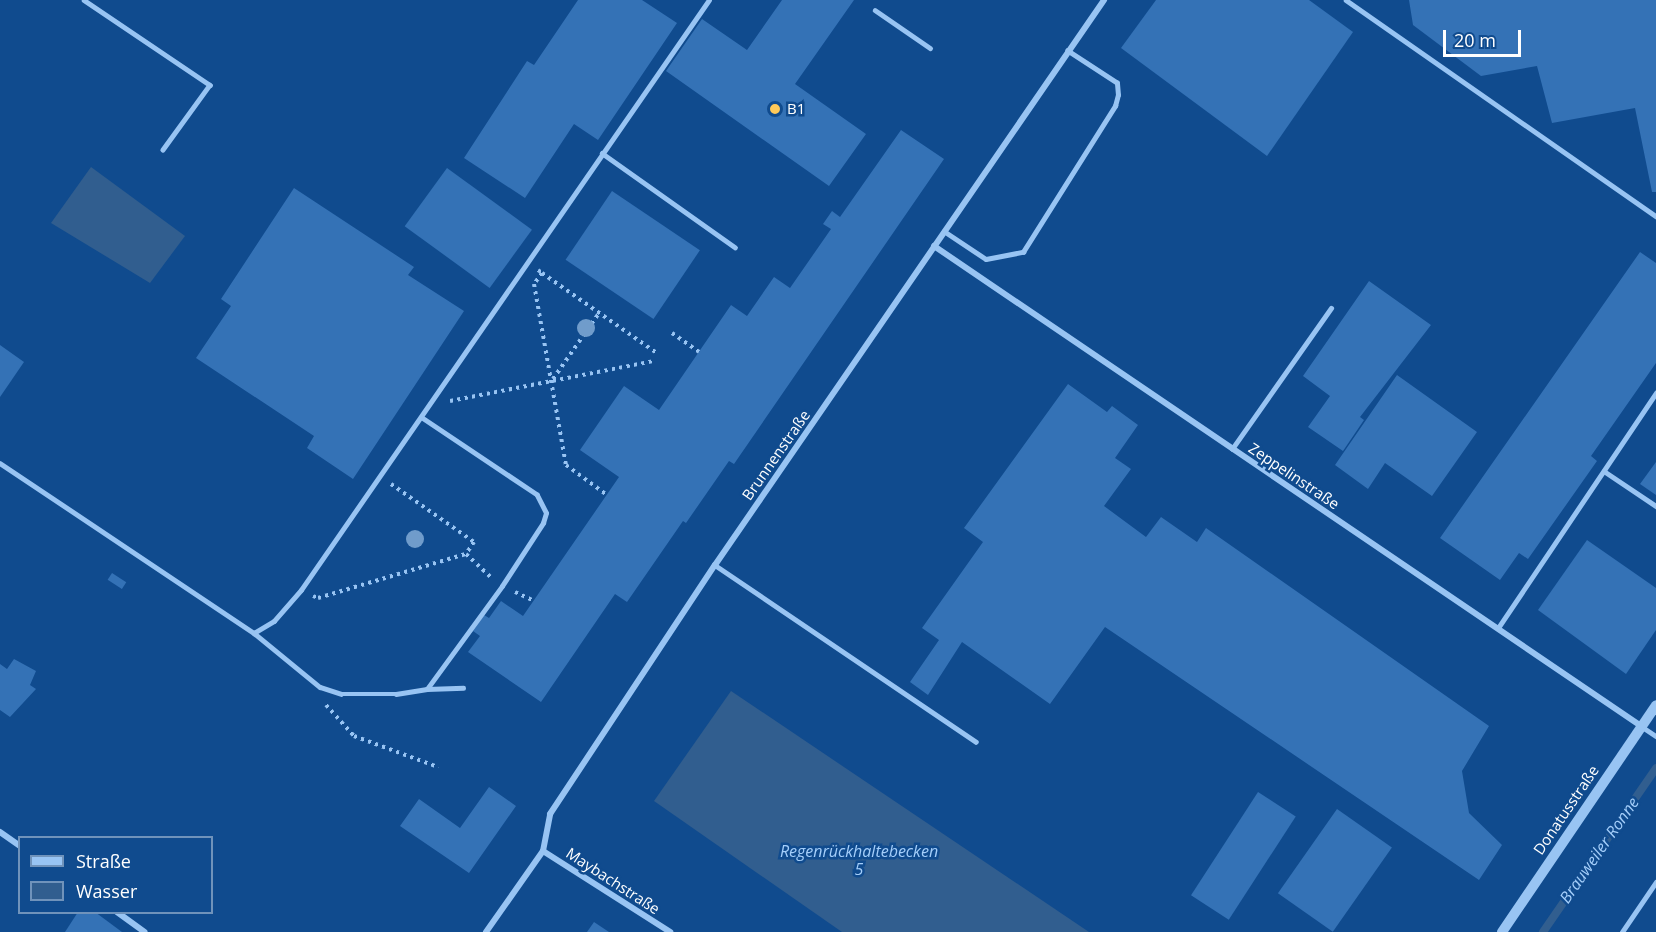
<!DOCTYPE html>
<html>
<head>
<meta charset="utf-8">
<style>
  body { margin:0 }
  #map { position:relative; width:1656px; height:932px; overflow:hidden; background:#104b8e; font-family:"Open Sans",sans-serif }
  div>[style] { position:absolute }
  .water>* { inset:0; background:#315e8f }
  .stream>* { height:8px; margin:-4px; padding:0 4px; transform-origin:4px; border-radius:4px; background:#315e8f }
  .building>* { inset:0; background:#3472b6; transform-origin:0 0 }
  .path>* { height:4px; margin-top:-2px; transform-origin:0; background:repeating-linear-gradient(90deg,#98c4f3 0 3px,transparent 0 7.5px) }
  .service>* { height:4.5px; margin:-2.25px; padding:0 2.25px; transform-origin:2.25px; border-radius:2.25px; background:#98c4f3 }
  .minor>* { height:6px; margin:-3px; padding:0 3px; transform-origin:3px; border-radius:3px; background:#98c4f3 }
  .tertiary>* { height:10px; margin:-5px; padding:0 5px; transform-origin:5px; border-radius:5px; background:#98c4f3 }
  .trees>* { width:18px; height:18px; margin:-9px; border-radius:50%; background:#709ccb }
  .dots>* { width:16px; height:16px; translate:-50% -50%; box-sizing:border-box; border:3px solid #104b8e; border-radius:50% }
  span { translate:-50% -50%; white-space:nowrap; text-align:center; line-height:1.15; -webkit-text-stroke:5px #104b8e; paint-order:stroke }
  .poi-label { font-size:15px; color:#fff }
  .left { translate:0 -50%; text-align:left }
  .street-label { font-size:15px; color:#fff }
  .water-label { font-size:16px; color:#a4cefa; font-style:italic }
  .legend { position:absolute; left:18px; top:836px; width:195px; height:78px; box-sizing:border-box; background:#104b8e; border:2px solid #7093bb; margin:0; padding:8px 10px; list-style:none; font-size:18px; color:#fff }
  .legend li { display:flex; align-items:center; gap:12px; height:30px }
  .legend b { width:30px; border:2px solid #7093bb }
  .scale { position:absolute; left:1443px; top:30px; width:78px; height:27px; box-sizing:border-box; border:3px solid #fff; border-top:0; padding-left:8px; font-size:18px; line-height:21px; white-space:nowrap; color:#fff; -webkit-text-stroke:4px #104b8e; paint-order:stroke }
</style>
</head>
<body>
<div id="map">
  <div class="water">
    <i style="clip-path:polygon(91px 167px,185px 236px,150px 283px,51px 223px)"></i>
    <i style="clip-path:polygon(731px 691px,1089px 932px,842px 932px,654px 801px)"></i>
  </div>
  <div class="stream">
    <i style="left:1543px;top:932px;width:199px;rotate:-55.4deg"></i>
  </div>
  <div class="building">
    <i style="clip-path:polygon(578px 0,642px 0,677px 23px,598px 140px,574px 124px,525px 198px,464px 158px,527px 61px,534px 65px)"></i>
    <i style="clip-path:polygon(782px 0,854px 0,795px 84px,866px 134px,829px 186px,666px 71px,702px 19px,747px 50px)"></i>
    <i style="clip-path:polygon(1156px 0,1309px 0,1353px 32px,1267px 156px,1121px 48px)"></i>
    <i style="clip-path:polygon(1409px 0,1656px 0,1656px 192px,1652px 192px,1635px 108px,1552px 123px,1537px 66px,1481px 76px,1413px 25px)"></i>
    <i style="clip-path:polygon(901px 130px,944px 159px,734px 464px,729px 461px,686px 523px,683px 521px,627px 602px,615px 594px,541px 702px,468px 652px,480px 636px,473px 631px,484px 615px,489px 618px,501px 601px,523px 616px,619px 477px,580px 450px,624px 386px,659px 410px,731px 305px,747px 316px,774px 277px,790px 288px,831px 229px,823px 224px,832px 211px,840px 217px)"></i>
    <i style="left:447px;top:168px;width:105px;height:72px;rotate:36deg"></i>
    <i style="clip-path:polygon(294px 188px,414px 267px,408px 275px,464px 311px,353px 479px,307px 448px,314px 436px,196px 358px,231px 306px,221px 299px)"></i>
    <i style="left:612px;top:191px;width:106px;height:83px;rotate:34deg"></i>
    <i style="clip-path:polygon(1640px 252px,1656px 263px,1656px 363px,1591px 456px,1597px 461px,1528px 559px,1519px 553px,1500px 580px,1440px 538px)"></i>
    <i style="clip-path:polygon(1369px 281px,1431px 325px,1360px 417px,1364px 420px,1343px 451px,1308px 427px,1330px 396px,1303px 376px)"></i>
    <i style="clip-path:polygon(0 345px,24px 362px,0 397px)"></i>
    <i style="clip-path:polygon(1397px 375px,1477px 432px,1432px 496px,1385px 463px,1368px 489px,1335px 465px)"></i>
    <i style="clip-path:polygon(1068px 384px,1107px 412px,1112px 406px,1138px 425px,1115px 458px,1131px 469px,1104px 506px,1146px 537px,1161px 517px,1197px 542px,1206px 528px,1489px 726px,1462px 771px,1469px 813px,1502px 845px,1479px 880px,1105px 627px,1050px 704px,962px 642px,928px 695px,910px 682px,939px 640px,922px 628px,983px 542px,964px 528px)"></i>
    <i style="clip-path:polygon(1656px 462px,1656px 495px,1640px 484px)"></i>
    <i style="clip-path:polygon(1587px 540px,1656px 588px,1656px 630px,1626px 674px,1538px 610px)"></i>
    <i style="left:112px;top:573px;width:17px;height:8px;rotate:33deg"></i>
    <i style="clip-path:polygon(14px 659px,36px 671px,30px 685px,36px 689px,10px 717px,0 710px,0 664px,7px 669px)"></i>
    <i style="clip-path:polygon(489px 787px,516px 806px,469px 873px,400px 826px,419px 799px,460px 828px)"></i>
    <i style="left:1258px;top:792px;width:45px;height:123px;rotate:33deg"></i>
    <i style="left:1337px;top:809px;width:67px;height:103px;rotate:35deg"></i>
    <i style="clip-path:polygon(78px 912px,95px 912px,122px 932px,65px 932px)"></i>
    <i style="clip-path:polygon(594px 922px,609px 932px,587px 932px)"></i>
  </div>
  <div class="path">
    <i style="left:538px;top:270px;width:5px;rotate:37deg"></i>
    <i style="left:542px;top:273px;width:14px;rotate:126deg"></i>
    <i style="left:534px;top:284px;width:184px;rotate:80deg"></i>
    <i style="left:566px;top:465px;width:51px;rotate:36.2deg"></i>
    <i style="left:542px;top:273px;width:141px;rotate:34.9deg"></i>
    <i style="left:672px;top:333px;width:33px;rotate:35deg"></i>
    <i style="left:553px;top:379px;width:80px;rotate:-55.1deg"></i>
    <i style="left:450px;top:401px;width:207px;rotate:-11.1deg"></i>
    <i style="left:391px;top:484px;width:101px;rotate:34.9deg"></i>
    <i style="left:474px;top:542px;width:14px;rotate:124deg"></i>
    <i style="left:515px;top:592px;width:21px;rotate:25deg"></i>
    <i style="left:313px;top:596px;width:5px;rotate:22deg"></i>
    <i style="left:318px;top:598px;width:154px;rotate:-16.6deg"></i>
    <i style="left:466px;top:554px;width:34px;rotate:43deg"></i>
    <i style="left:326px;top:705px;width:42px;rotate:47.9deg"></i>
    <i style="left:354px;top:736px;width:90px;rotate:20.3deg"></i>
  </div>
  <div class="service">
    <i style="left:84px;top:0;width:152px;rotate:34deg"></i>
    <i style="left:210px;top:85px;width:80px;rotate:125.9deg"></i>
    <i style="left:1346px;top:0;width:378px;rotate:34.9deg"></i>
    <i style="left:875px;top:10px;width:67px;rotate:34.6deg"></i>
    <i style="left:602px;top:153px;width:163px;rotate:35.3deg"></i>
    <i style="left:944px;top:231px;width:50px;rotate:33.7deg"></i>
    <i style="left:986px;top:259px;width:38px;rotate:-11deg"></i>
    <i style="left:1023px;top:252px;width:173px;rotate:-57.8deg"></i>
    <i style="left:1115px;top:106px;width:11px;rotate:-75deg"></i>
    <i style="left:1118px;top:95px;width:12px;rotate:-95deg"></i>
    <i style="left:1117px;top:83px;width:59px;rotate:-146.9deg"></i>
    <i style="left:1232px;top:449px;width:172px;rotate:-54.9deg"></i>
    <i style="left:0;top:463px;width:306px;rotate:33.8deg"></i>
    <i style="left:254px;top:633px;width:85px;rotate:39.3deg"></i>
    <i style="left:320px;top:687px;width:22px;rotate:18deg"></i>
    <i style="left:341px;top:694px;width:55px"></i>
    <i style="left:396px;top:694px;width:31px;rotate:-9deg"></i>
    <i style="left:427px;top:689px;width:127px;rotate:-53.9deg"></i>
    <i style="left:502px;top:586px;width:75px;rotate:-56.9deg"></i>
    <i style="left:543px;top:523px;width:10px;rotate:-73deg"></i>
    <i style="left:546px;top:513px;width:20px;rotate:-117deg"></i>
    <i style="left:537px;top:495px;width:138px;rotate:-146.2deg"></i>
    <i style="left:1604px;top:471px;width:63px;rotate:33.9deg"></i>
    <i style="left:715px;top:565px;width:315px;rotate:34.1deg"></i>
    <i style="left:1498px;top:628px;width:283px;rotate:-56.1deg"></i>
    <i style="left:254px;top:633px;width:23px;rotate:-31deg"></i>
    <i style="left:274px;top:621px;width:41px;rotate:-48.9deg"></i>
    <i style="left:301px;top:590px;width:717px;rotate:-55.34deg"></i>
    <i style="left:427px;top:689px;width:36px;rotate:-2deg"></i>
    <i style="left:1641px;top:726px;width:18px;rotate:34deg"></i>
    <i style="left:1622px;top:932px;width:60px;rotate:-55.8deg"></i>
  </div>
  <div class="minor">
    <i style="left:934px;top:246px;width:855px;rotate:34.17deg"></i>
    <i style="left:0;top:832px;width:24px;rotate:35deg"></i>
    <i style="left:543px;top:851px;width:151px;rotate:32.5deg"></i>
    <i style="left:117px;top:912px;width:34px;rotate:36deg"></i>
    <i style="left:486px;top:932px;width:99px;rotate:-54.9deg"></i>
    <i style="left:543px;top:851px;width:38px;rotate:-79deg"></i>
    <i style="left:550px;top:814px;width:299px;rotate:-56.5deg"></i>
    <i style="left:715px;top:565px;width:686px;rotate:-55.45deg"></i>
  </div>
  <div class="tertiary">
    <i style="left:1502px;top:932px;width:274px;rotate:-55.8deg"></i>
  </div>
  <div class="trees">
    <i style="left:586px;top:328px"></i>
    <i style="left:415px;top:539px"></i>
  </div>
  <div class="dots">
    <i style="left:775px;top:109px;background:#ffca5a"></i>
  </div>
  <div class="poi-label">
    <span class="left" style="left:787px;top:109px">B1</span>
  </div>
  <div class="street-label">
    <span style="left:776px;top:455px;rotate:-55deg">Brunnenstraße</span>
    <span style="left:1294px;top:476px;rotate:34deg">Zeppelinstraße</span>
    <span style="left:1566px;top:810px;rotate:-56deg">Donatusstraße</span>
    <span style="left:613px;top:881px;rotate:33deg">Maybachstraße</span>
  </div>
  <div class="water-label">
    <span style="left:1599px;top:850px;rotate:-55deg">Brauweiler Ronne</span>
    <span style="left:859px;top:860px">Regenrückhaltebecken<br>5</span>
  </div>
  <ul class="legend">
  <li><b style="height:8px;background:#98c4f3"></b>Straße</li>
  <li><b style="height:16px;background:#315e8f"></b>Wasser</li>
  </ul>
  <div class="scale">20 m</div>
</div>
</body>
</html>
